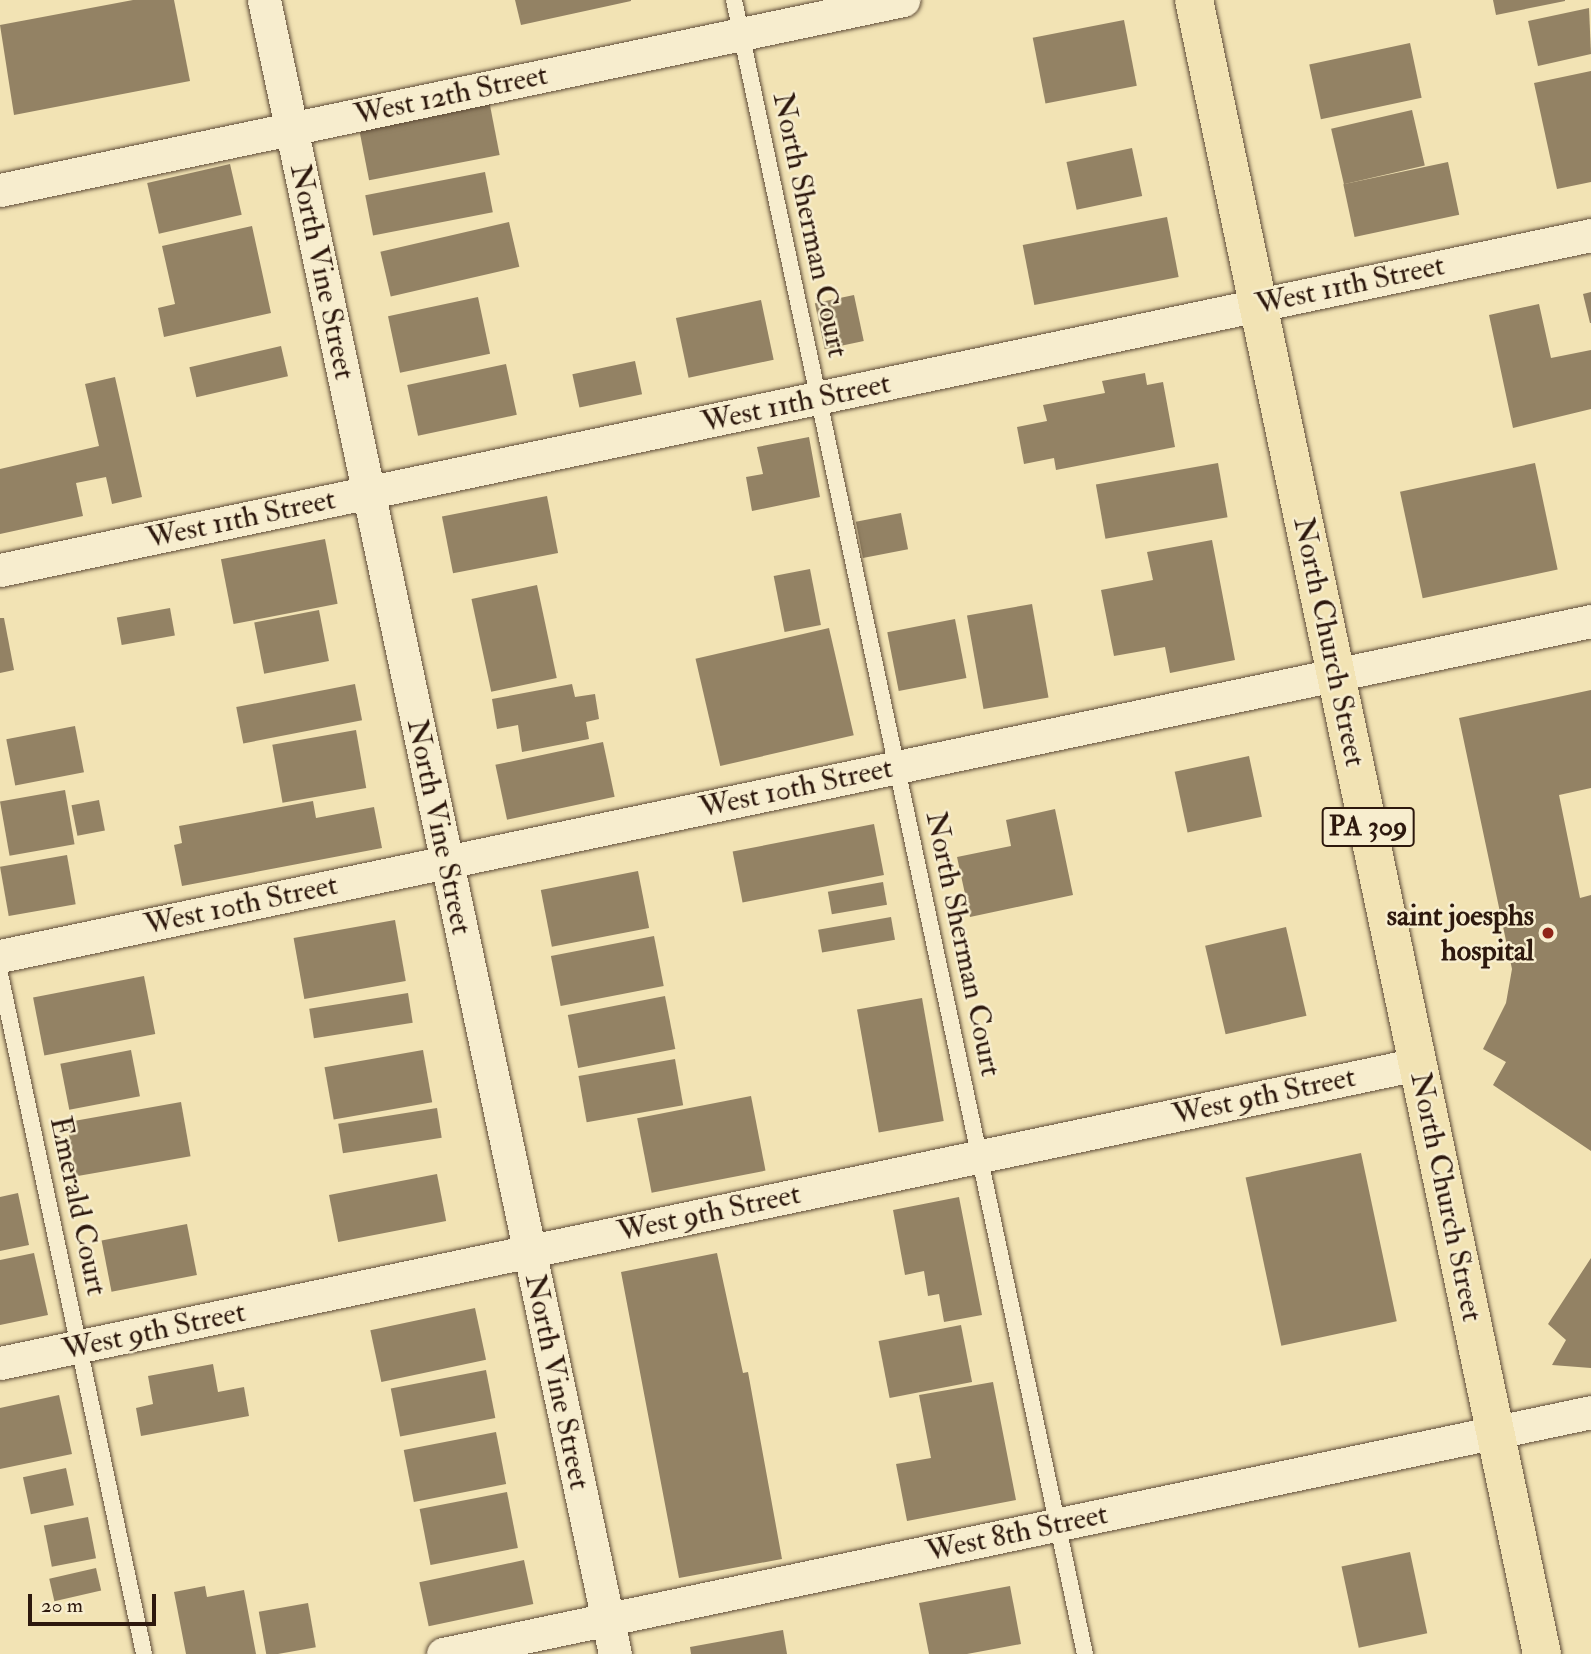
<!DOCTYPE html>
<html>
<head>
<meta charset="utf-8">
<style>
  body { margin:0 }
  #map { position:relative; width:1591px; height:1654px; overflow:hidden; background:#f2e3b4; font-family:"IM FELL Double Pica",serif }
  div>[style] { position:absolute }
  .building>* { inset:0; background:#938264; transform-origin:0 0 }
  .roads { filter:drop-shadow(0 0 2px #5e4b37) drop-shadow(0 0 2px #5e4b37) }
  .service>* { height:16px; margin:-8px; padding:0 8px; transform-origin:8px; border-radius:8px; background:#f7edce }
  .minor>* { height:33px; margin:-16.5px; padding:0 16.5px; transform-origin:16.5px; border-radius:16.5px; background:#f7edce }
  .primary>* { height:38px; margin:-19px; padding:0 19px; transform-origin:19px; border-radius:19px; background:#f2e3b4 }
  .dots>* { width:19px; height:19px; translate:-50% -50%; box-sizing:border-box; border:4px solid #f7edce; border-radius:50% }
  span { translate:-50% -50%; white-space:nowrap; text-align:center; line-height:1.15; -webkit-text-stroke:5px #f7edce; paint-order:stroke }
  .shield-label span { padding:2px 5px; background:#f7edce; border:2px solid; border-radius:5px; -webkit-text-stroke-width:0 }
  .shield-label { font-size:28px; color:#2d180d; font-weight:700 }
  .street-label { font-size:30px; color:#2d180d }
  .poi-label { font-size:30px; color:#2d180d; font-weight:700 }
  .right { translate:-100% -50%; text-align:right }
  .scale { position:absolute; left:28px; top:1594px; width:128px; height:32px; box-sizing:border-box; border:4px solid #2d180d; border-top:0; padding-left:9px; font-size:21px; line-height:24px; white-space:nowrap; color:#2d180d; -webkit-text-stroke:5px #f7edce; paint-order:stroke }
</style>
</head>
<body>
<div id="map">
  <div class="building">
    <i style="clip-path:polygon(133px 0,174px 0,190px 81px,14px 115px,0 25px)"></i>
    <i style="clip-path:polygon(515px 0,631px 0,631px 1px,521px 25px)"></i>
    <i style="clip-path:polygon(1493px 0,1565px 0,1565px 1px,1496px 15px)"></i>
    <i style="clip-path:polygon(1589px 8px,1591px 54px,1538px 66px,1528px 21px)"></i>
    <i style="left:1124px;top:20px;width:67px;height:93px;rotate:79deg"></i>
    <i style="left:1410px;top:43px;width:56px;height:103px;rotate:78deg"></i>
    <i style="clip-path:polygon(1591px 71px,1591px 182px,1557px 189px,1534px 83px)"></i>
    <i style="left:488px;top:95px;width:61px;height:133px;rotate:79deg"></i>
    <i style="left:1412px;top:110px;width:57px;height:83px;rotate:77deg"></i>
    <i style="left:1132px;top:148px;width:49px;height:67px;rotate:78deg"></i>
    <i style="left:1448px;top:162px;width:54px;height:107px;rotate:78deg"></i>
    <i style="left:230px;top:164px;width:52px;height:85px;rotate:77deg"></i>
    <i style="left:485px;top:172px;width:41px;height:122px;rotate:79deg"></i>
    <i style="left:1167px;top:217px;width:61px;height:147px;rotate:79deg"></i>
    <i style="left:509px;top:222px;width:46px;height:132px;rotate:77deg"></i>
    <i style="clip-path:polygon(252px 226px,271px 313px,164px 337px,158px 308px,175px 304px,162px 246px)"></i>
    <i style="clip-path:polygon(1591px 292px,1591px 323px,1590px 323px,1583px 294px)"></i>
    <i style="left:854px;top:295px;width:47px;height:40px;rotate:78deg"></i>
    <i style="left:478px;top:297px;width:58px;height:92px;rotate:78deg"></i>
    <i style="left:761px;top:300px;width:61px;height:87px;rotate:78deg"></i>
    <i style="clip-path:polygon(1539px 304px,1551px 358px,1591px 350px,1591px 409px,1513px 428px,1489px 315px)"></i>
    <i style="left:281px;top:346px;width:31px;height:94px;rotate:77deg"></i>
    <i style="left:635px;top:361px;width:34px;height:64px;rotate:78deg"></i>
    <i style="left:506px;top:364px;width:52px;height:101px;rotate:78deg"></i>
    <i style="clip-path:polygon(1145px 373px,1147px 385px,1163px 382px,1175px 447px,1056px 470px,1054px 458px,1024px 464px,1017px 427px,1047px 421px,1043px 405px,1105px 393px,1102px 381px)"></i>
    <i style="clip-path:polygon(115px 377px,142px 497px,112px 504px,106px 477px,76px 483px,83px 516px,0 534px,0 469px,99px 446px,85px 384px)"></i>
    <i style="clip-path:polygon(809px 437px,820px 497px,752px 511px,746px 477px,763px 474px,757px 447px)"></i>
    <i style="left:1218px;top:463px;width:55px;height:124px;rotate:80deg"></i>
    <i style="left:1535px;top:463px;width:109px;height:138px;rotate:78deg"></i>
    <i style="left:547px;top:496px;width:58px;height:107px;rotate:79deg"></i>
    <i style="left:901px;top:513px;width:37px;height:46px;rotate:79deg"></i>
    <i style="left:325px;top:539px;width:66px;height:106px;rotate:79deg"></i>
    <i style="clip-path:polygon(1212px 540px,1235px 660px,1170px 673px,1165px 647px,1114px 656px,1101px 590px,1153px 580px,1147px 552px)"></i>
    <i style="left:810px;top:569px;width:57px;height:37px;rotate:79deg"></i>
    <i style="left:537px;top:585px;width:95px;height:67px;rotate:78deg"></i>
    <i style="left:1032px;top:604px;width:95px;height:66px;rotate:80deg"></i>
    <i style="left:170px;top:608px;width:28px;height:54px;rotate:80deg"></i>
    <i style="left:319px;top:610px;width:52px;height:66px;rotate:79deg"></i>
    <i style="clip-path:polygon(0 618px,4px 618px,14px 670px,0 673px)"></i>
    <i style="left:955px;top:619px;width:60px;height:69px;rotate:79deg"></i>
    <i style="left:829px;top:628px;width:110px;height:137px;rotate:77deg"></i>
    <i style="left:355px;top:684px;width:37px;height:121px;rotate:79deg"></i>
    <i style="clip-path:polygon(572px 684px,575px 697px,595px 694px,599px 719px,586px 722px,589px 739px,522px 752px,518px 725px,497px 729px,492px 699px)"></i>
    <i style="clip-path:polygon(1591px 690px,1591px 788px,1559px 795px,1580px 898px,1591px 895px,1591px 1151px,1493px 1085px,1506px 1062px,1483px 1049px,1506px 1003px,1512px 969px,1459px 718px)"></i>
    <i style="left:75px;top:726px;width:47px;height:70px;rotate:79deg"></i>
    <i style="left:356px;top:730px;width:59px;height:85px;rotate:80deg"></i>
    <i style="left:603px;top:742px;width:56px;height:110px;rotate:78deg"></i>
    <i style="left:1249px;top:756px;width:62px;height:76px;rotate:78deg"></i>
    <i style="left:65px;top:790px;width:55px;height:66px;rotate:80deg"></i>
    <i style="left:99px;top:800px;width:31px;height:28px;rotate:79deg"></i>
    <i style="clip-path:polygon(313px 801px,316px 818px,374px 807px,382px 848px,182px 886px,174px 845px,182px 843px,179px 826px)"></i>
    <i style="clip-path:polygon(1055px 809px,1073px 895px,970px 917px,957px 857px,1011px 846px,1006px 820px)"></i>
    <i style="left:874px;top:824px;width:52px;height:144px;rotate:79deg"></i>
    <i style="left:67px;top:855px;width:50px;height:68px;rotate:80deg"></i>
    <i style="left:638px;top:871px;width:58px;height:99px;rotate:79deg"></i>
    <i style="left:883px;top:882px;width:23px;height:56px;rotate:80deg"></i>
    <i style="left:891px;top:917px;width:23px;height:74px;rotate:80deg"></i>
    <i style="left:395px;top:920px;width:62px;height:103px;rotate:80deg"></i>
    <i style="left:1286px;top:927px;width:91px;height:83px;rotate:77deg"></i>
    <i style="left:654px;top:936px;width:51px;height:105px;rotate:79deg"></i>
    <i style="left:144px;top:976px;width:59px;height:113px;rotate:79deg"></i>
    <i style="left:408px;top:993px;width:30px;height:100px;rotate:81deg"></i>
    <i style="left:665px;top:996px;width:54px;height:99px;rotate:79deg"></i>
    <i style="left:922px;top:998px;width:125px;height:66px;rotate:80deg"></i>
    <i style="left:131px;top:1050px;width:47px;height:72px;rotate:79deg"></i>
    <i style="left:423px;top:1050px;width:53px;height:100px;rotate:80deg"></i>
    <i style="left:675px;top:1059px;width:47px;height:98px;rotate:80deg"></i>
    <i style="left:751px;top:1096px;width:76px;height:116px;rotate:79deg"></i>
    <i style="left:181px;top:1102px;width:55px;height:116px;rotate:80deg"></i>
    <i style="left:437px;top:1108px;width:30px;height:100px;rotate:81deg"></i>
    <i style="left:1361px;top:1153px;width:172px;height:118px;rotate:78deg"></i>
    <i style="left:437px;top:1174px;width:48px;height:110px;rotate:79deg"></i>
    <i style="clip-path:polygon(18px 1193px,29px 1245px,0 1251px,0 1197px)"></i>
    <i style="clip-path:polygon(959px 1197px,982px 1315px,944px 1322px,939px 1294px,928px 1296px,924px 1271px,905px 1275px,893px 1210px)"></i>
    <i style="left:187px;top:1224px;width:52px;height:87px;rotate:79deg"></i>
    <i style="clip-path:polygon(34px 1253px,48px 1315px,0 1325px,0 1260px)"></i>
    <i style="clip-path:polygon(717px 1253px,743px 1373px,748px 1372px,782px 1559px,679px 1578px,621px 1272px)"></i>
    <i style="clip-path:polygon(1591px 1258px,1591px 1368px,1552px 1365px,1566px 1340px,1548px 1324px)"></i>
    <i style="left:475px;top:1308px;width:53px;height:107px;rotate:78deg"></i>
    <i style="left:961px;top:1325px;width:58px;height:84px;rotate:79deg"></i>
    <i style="clip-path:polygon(213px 1364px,218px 1392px,244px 1387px,249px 1416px,141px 1436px,136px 1408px,153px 1404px,148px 1376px)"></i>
    <i style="left:486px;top:1370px;width:49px;height:97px;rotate:79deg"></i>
    <i style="clip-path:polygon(993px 1382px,1016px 1500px,907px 1521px,896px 1464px,931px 1458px,919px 1395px)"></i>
    <i style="clip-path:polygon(59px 1395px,72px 1454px,0 1469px,0 1408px)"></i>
    <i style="left:496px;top:1432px;width:53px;height:94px;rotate:79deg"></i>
    <i style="left:66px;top:1468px;width:38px;height:44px;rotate:78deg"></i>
    <i style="left:507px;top:1492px;width:57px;height:89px;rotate:79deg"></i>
    <i style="left:88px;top:1517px;width:42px;height:45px;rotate:79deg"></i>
    <i style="left:1410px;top:1552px;width:83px;height:70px;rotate:78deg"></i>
    <i style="left:524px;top:1560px;width:45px;height:107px;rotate:78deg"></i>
    <i style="left:96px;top:1568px;width:23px;height:48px;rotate:77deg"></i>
    <i style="clip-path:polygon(205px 1586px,207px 1597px,244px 1590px,256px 1654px,186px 1654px,174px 1592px)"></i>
    <i style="clip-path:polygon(1010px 1586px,1021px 1644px,967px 1654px,929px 1654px,919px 1603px)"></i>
    <i style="left:308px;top:1603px;width:45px;height:50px;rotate:80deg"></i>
    <i style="clip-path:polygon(783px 1630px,787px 1654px,691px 1654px,690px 1647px)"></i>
  </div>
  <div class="roads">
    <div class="service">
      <i style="left:734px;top:0;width:1691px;rotate:78.02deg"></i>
      <i style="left:0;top:974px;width:695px;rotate:78.04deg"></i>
    </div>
    <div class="minor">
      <i style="left:264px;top:0;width:1691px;rotate:78.02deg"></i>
      <i style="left:0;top:190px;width:923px;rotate:-11.88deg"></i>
      <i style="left:0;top:570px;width:1626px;rotate:-11.89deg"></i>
      <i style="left:0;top:956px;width:1626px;rotate:-11.89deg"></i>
      <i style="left:0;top:1363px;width:1449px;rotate:-11.91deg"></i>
      <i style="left:443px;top:1654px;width:1173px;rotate:-11.9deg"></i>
    </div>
    <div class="primary">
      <i style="left:1194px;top:0;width:1690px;rotate:78.12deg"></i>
    </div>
  </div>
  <div class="dots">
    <i style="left:1548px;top:933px;background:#8f2418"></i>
  </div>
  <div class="shield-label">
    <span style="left:1368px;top:827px">PA 309</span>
  </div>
  <div class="street-label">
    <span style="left:451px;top:95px;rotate:-12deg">West 12th Street</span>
    <span style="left:810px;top:225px;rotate:78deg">North Sherman Court</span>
    <span style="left:322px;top:272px;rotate:78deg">North Vine Street</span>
    <span style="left:1350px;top:285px;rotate:-12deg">West 11th Street</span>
    <span style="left:796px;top:403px;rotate:-12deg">West 11th Street</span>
    <span style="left:241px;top:519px;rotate:-12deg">West 11th Street</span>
    <span style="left:1329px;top:642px;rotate:78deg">North Church Street</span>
    <span style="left:796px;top:788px;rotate:-12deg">West 10th Street</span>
    <span style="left:439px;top:827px;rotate:78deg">North Vine Street</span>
    <span style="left:241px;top:905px;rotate:-12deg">West 10th Street</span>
    <span style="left:963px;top:944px;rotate:78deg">North Sherman Court</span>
    <span style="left:1264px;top:1096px;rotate:-12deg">West 9th Street</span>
    <span style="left:1446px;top:1197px;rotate:78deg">North Church Street</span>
    <span style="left:78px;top:1206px;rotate:78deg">Emerald Court</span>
    <span style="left:709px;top:1213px;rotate:-12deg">West 9th Street</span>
    <span style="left:154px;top:1331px;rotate:-12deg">West 9th Street</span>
    <span style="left:557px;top:1382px;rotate:78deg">North Vine Street</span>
    <span style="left:1017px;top:1533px;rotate:-12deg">West 8th Street</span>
  </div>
  <div class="poi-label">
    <span class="right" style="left:1534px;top:933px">saint joesphs<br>hospital</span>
  </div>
  <div class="scale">20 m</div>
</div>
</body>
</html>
